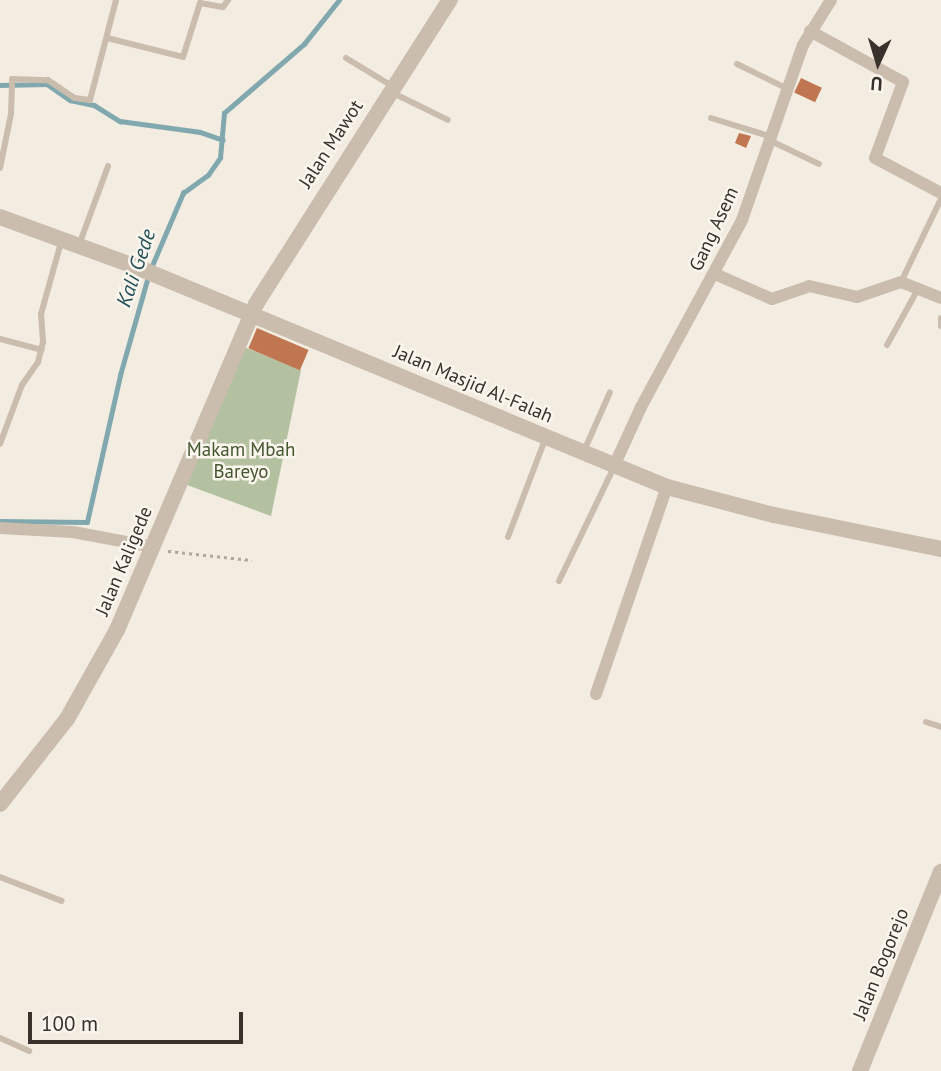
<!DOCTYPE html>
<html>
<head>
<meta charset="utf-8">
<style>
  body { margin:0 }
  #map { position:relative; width:941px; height:1071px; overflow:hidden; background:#f2ece1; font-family:"PT Sans",sans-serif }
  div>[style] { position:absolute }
  .green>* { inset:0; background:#b3c1a1 }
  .stream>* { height:4.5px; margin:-2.25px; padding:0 2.25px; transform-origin:2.25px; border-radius:2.25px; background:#81a8ae }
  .building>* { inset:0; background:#c07751; transform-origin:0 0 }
  .path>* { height:2.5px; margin-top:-1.25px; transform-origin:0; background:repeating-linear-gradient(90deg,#b6a897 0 3.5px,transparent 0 7px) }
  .service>* { height:6px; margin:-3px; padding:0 3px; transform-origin:3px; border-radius:3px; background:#cabdad }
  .minor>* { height:12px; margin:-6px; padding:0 6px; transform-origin:6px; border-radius:6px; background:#cabdad }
  .tertiary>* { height:16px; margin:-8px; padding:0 8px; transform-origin:8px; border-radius:8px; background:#cabdad }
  span { translate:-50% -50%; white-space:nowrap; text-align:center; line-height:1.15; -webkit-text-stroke:5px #faf5ed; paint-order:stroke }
  .street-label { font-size:19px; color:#39312b }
  .park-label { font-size:19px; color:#445630 }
  .water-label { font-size:21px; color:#225059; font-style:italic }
  .north { position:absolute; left:843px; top:28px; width:70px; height:70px; -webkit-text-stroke:5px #faf5ed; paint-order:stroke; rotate:184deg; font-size:19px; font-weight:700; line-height:28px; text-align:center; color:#39312b }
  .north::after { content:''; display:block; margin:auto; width:24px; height:32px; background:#39312b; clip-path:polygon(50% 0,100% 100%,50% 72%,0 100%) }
  .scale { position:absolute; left:28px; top:1012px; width:215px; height:32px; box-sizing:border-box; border:4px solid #39312b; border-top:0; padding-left:9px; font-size:21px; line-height:24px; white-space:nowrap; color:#39312b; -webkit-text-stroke:5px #faf5ed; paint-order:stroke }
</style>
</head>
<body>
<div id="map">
  <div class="green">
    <i style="clip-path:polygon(244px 347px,301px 370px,271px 516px,187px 485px)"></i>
  </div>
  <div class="stream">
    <i style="left:0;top:85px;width:47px;rotate:-1.2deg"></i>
    <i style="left:47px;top:84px;width:28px;rotate:35deg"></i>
    <i style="left:70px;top:100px;width:25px;rotate:12deg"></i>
    <i style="left:94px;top:105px;width:31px;rotate:32deg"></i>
    <i style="left:120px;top:121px;width:81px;rotate:7.8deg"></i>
    <i style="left:200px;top:132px;width:24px;rotate:19deg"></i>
    <i style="left:151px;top:268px;width:82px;rotate:-66.9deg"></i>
    <i style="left:183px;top:193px;width:31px;rotate:-36deg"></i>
    <i style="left:208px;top:175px;width:21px;rotate:-55deg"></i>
    <i style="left:220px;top:158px;width:45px;rotate:-84.9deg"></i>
    <i style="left:224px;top:113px;width:106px;rotate:-40.8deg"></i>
    <i style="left:304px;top:44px;width:56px;rotate:-51.5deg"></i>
    <i style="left:0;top:521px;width:87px;rotate:0.7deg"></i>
    <i style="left:87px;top:522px;width:151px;rotate:-77.3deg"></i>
    <i style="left:120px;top:375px;width:102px;rotate:-74.1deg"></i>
  </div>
  <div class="building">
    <i style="left:801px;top:78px;width:23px;height:16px;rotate:25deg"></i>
    <i style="clip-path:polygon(739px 133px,751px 136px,746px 148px,735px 143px)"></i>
    <i style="left:257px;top:328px;width:56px;height:22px;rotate:23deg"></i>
  </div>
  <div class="path">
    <i style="left:168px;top:551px;width:84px;rotate:6.1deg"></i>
  </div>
  <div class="service">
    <i style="left:107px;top:38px;width:78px;rotate:14deg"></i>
    <i style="left:183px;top:57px;width:57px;rotate:-72.5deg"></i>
    <i style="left:200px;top:3px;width:23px;rotate:10deg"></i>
    <i style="left:223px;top:7px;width:9px;rotate:-54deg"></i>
    <i style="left:346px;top:58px;width:54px;rotate:31.3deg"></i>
    <i style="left:737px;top:64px;width:57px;rotate:26.1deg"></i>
    <i style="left:393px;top:93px;width:61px;rotate:26.1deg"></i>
    <i style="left:711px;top:118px;width:64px;rotate:17.3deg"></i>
    <i style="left:771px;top:141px;width:53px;rotate:25.6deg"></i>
    <i style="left:0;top:168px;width:55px;rotate:-78.5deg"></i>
    <i style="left:11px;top:114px;width:35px;rotate:-88deg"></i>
    <i style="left:12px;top:79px;width:36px;rotate:2deg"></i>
    <i style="left:48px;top:80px;width:32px;rotate:34deg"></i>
    <i style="left:75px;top:98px;width:15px;rotate:8deg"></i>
    <i style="left:90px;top:100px;width:103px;rotate:-75.4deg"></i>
    <i style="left:79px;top:245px;width:84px;rotate:-69.8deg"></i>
    <i style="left:901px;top:282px;width:92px;rotate:-64.3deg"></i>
    <i style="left:941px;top:318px;width:8px;rotate:90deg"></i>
    <i style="left:0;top:339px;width:43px;rotate:14.7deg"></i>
    <i style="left:887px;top:345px;width:64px;rotate:-61deg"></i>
    <i style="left:0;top:444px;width:63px;rotate:-69.6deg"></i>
    <i style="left:22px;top:385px;width:28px;rotate:-55deg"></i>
    <i style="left:38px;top:362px;width:21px;rotate:-76deg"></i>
    <i style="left:43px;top:342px;width:28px;rotate:-94deg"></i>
    <i style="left:41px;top:314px;width:78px;rotate:-74.4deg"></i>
    <i style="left:584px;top:451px;width:64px;rotate:-66.2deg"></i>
    <i style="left:508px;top:537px;width:107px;rotate:-69.2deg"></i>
    <i style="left:559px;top:581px;width:127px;rotate:-64.2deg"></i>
    <i style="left:926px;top:722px;width:16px;rotate:18deg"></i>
    <i style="left:0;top:877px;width:66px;rotate:21.2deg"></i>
    <i style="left:0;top:1038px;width:32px;rotate:24deg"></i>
  </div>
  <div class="minor">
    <i style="left:810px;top:31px;width:106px;rotate:28.7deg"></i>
    <i style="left:903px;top:82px;width:81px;rotate:110.2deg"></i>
    <i style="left:875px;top:158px;width:75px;rotate:27.9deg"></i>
    <i style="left:715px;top:274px;width:62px;rotate:23.7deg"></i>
    <i style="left:772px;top:299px;width:39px;rotate:-19deg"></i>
    <i style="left:809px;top:286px;width:49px;rotate:12.9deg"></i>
    <i style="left:857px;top:297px;width:46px;rotate:-18.8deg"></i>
    <i style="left:901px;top:282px;width:43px;rotate:21.8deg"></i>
    <i style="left:614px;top:466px;width:65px;rotate:-65.4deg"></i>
    <i style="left:641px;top:407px;width:213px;rotate:-61.6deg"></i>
    <i style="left:742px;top:220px;width:185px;rotate:-70.8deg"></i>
    <i style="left:803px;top:45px;width:53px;rotate:-58.1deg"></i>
    <i style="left:0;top:528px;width:73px;rotate:3.1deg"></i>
    <i style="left:73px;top:532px;width:81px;rotate:10.6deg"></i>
    <i style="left:596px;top:694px;width:219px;rotate:-71.1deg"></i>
  </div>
  <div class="tertiary">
    <i style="left:0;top:217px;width:148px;rotate:20.1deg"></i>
    <i style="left:139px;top:268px;width:572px;rotate:22.53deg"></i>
    <i style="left:667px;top:487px;width:111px;rotate:14.7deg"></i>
    <i style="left:774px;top:515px;width:170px;rotate:11.5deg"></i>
    <i style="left:0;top:804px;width:108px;rotate:-51.8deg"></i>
    <i style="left:67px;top:719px;width:102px;rotate:-60.7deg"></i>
    <i style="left:117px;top:630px;width:354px;rotate:-66.9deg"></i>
    <i style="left:256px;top:304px;width:361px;rotate:-57.5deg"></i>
    <i style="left:860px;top:1071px;width:215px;rotate:-67.9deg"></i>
  </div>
  <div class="street-label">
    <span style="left:331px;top:144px;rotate:-57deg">Jalan Mawot</span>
    <span style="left:714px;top:229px;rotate:-65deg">Gang Asem</span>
    <span style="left:473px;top:384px;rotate:23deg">Jalan Masjid Al-Falah</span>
    <span style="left:124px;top:561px;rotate:-67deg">Jalan Kaligede</span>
    <span style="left:881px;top:964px;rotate:-68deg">Jalan Bogorejo</span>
  </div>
  <div class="park-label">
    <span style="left:241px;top:461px">Makam Mbah<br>Bareyo</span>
  </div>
  <div class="water-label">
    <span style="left:136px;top:268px;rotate:-71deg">Kali Gede</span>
  </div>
  <div class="north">U</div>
  <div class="scale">100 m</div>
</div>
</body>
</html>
